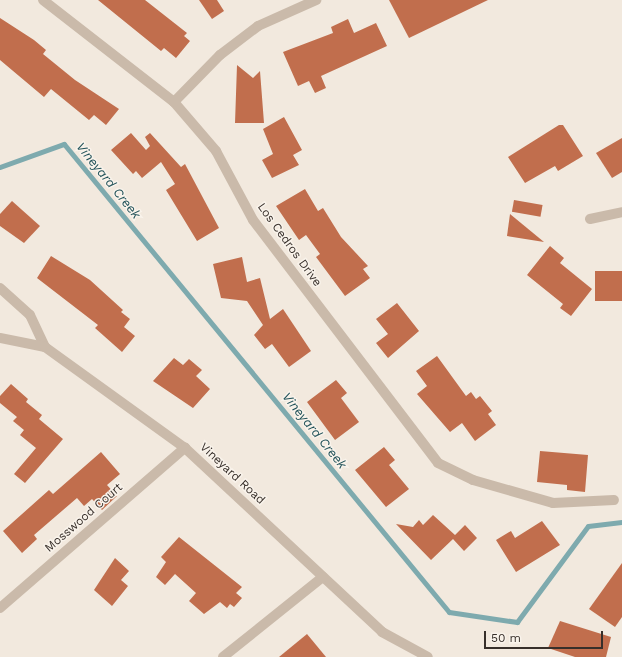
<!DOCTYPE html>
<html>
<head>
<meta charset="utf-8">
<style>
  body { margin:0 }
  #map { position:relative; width:622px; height:657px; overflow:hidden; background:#f2e9de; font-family:"Work Sans",sans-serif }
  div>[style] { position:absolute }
  .stream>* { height:5px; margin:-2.5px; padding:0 2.5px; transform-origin:2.5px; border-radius:2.5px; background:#7eaaae }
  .building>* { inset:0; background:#c16e4d; transform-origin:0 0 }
  .minor>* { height:10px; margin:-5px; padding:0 5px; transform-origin:5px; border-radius:5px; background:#cabaaa }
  span { translate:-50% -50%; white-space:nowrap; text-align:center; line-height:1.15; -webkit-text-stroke:3px #f9f3eb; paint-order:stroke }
  .street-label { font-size:12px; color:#372f2a }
  .water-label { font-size:13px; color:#205158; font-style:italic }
  .scale { position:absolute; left:484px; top:631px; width:119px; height:18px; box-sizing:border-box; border:2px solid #372f2a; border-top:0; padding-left:5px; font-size:12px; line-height:14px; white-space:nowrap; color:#372f2a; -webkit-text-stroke:3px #f9f3eb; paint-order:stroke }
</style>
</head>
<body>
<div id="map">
  <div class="stream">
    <i style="left:0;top:167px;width:68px;rotate:-19.8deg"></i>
    <i style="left:64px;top:144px;width:606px;rotate:50.56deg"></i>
    <i style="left:449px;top:612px;width:69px;rotate:8.4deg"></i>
    <i style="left:517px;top:622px;width:119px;rotate:-53.5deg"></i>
    <i style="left:588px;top:526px;width:34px;rotate:-7deg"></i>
  </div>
  <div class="building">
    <i style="clip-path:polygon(98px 0,145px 0,187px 33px,184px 36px,190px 41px,176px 58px,164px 48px,161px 51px)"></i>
    <i style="clip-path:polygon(199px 0,217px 0,224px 11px,212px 19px)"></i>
    <i style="clip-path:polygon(389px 0,488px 0,409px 38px)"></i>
    <i style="clip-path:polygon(0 18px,34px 40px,46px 50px,43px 54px,75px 80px,119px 109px,106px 125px,94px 115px,89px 120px,51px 89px,44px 97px,0 60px)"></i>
    <i style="clip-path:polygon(348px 19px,354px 33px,376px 23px,387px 46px,321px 76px,326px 88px,315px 93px,309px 81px,298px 86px,283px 52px,333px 33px,331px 27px)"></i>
    <i style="clip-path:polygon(237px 65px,253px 78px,260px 71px,264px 123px,235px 123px)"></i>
    <i style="clip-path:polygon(284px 117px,302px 150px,293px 155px,299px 165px,272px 178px,262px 160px,273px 154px,263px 129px)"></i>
    <i style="clip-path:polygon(559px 125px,563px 125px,583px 156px,558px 171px,555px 166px,525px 183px,508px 157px)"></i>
    <i style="clip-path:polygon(131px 133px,146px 150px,150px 146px,145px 137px,150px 133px,181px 167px,185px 164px,219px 228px,197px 241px,166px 190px,175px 184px,161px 162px,142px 178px,136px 171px,133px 174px,111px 150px)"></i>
    <i style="clip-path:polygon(622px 138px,622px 172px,612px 178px,596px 153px)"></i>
    <i style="clip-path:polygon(305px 189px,318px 211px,323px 208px,341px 237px,368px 266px,363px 269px,370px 278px,345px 296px,316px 257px,320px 254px,306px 235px,299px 240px,276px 206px)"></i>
    <i style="left:514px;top:200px;width:29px;height:12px;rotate:10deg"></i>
    <i style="clip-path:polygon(12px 201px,40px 226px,24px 243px,0 226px,0 214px)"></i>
    <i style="clip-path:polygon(510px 214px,544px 242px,507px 236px)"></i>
    <i style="clip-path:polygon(550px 246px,564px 258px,560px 263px,592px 289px,571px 316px,560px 308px,563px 304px,527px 275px)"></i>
    <i style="clip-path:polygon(51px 256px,90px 280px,123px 310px,121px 312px,130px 319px,124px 327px,135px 336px,122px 352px,95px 328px,98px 325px,37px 278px)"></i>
    <i style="clip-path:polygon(242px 257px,247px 282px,260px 278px,270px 319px,283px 309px,311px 351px,289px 367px,272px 344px,265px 349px,254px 335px,263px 325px,247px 301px,221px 298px,213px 264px)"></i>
    <i style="left:622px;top:271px;width:30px;height:27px;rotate:90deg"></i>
    <i style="clip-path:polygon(397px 303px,419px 331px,388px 358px,376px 343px,388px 334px,376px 319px)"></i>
    <i style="clip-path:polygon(437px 356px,466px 396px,471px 392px,476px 399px,480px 396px,492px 411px,488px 414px,496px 425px,475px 441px,462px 423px,450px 432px,417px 394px,427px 386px,416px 371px)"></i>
    <i style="clip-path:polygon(174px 358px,183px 365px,189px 359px,202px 370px,196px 376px,210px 389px,193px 408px,153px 381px)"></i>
    <i style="clip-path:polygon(336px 380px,347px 393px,341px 398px,359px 422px,335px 440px,307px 402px)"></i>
    <i style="clip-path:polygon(11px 384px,28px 399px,26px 402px,42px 415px,39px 419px,63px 439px,25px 483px,14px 474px,36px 448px,20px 435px,24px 430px,13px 421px,17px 417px,0 403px,0 396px)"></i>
    <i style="clip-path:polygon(384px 447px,395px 460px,389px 465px,409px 489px,386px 507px,355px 470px)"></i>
    <i style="clip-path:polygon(540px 451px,588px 455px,585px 492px,567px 490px,567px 485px,537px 482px)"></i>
    <i style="clip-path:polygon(101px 452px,120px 474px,107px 485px,117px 496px,102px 510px,92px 499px,84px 506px,77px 498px,34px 535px,37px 539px,22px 553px,3px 531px,49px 490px,53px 494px)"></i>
    <i style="clip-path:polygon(433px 515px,455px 535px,465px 525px,477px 538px,464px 551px,453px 539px,431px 560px,396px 524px,413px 527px,419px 520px,423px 525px)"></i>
    <i style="clip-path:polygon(542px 521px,560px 545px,516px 572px,496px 540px,511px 531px,515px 538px)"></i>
    <i style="clip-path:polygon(179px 537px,242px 587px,236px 593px,242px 598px,234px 607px,230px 604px,227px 608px,220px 602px,204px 614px,189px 601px,196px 593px,175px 574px,165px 585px,156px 577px,166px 562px,161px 557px)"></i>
    <i style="clip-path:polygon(115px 558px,129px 571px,121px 580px,128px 586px,112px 606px,94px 590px)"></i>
    <i style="clip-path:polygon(622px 563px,622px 617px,615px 627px,589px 609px)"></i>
    <i style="clip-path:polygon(560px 621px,611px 637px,606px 657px,575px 657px,548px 648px)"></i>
    <i style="clip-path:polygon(307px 634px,326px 657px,279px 657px)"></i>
  </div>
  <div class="minor">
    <i style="left:43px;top:0;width:166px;rotate:37.9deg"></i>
    <i style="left:174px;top:102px;width:65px;rotate:49.4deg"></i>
    <i style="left:216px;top:151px;width:78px;rotate:61.8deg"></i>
    <i style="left:253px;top:220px;width:305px;rotate:52.7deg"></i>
    <i style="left:438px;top:463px;width:39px;rotate:26deg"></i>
    <i style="left:473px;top:480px;width:83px;rotate:16deg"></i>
    <i style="left:553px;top:503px;width:61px;rotate:-2.8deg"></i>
    <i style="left:174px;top:102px;width:66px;rotate:-45.6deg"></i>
    <i style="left:220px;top:55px;width:48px;rotate:-37.3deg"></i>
    <i style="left:258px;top:26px;width:64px;rotate:-24.1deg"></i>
    <i style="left:590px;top:219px;width:33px;rotate:-12deg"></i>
    <i style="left:0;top:288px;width:40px;rotate:42deg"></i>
    <i style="left:30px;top:315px;width:35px;rotate:65deg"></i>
    <i style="left:0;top:338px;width:46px;rotate:11.3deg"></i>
    <i style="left:45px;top:347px;width:173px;rotate:35.8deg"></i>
    <i style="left:185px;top:448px;width:270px;rotate:43deg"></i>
    <i style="left:382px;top:632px;width:52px;rotate:28.5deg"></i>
    <i style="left:0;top:608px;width:245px;rotate:-40.9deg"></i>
    <i style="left:223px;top:657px;width:128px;rotate:-38.7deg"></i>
  </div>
  <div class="street-label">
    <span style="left:289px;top:245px;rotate:54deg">Los Cedros Drive</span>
    <span style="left:232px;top:474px;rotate:43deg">Vineyard Road</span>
    <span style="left:84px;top:518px;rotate:-41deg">Mosswood Court</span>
  </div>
  <div class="water-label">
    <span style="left:108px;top:181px;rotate:51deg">Vineyard Creek</span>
    <span style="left:314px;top:431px;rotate:51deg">Vineyard Creek</span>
  </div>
  <div class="scale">50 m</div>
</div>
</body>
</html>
